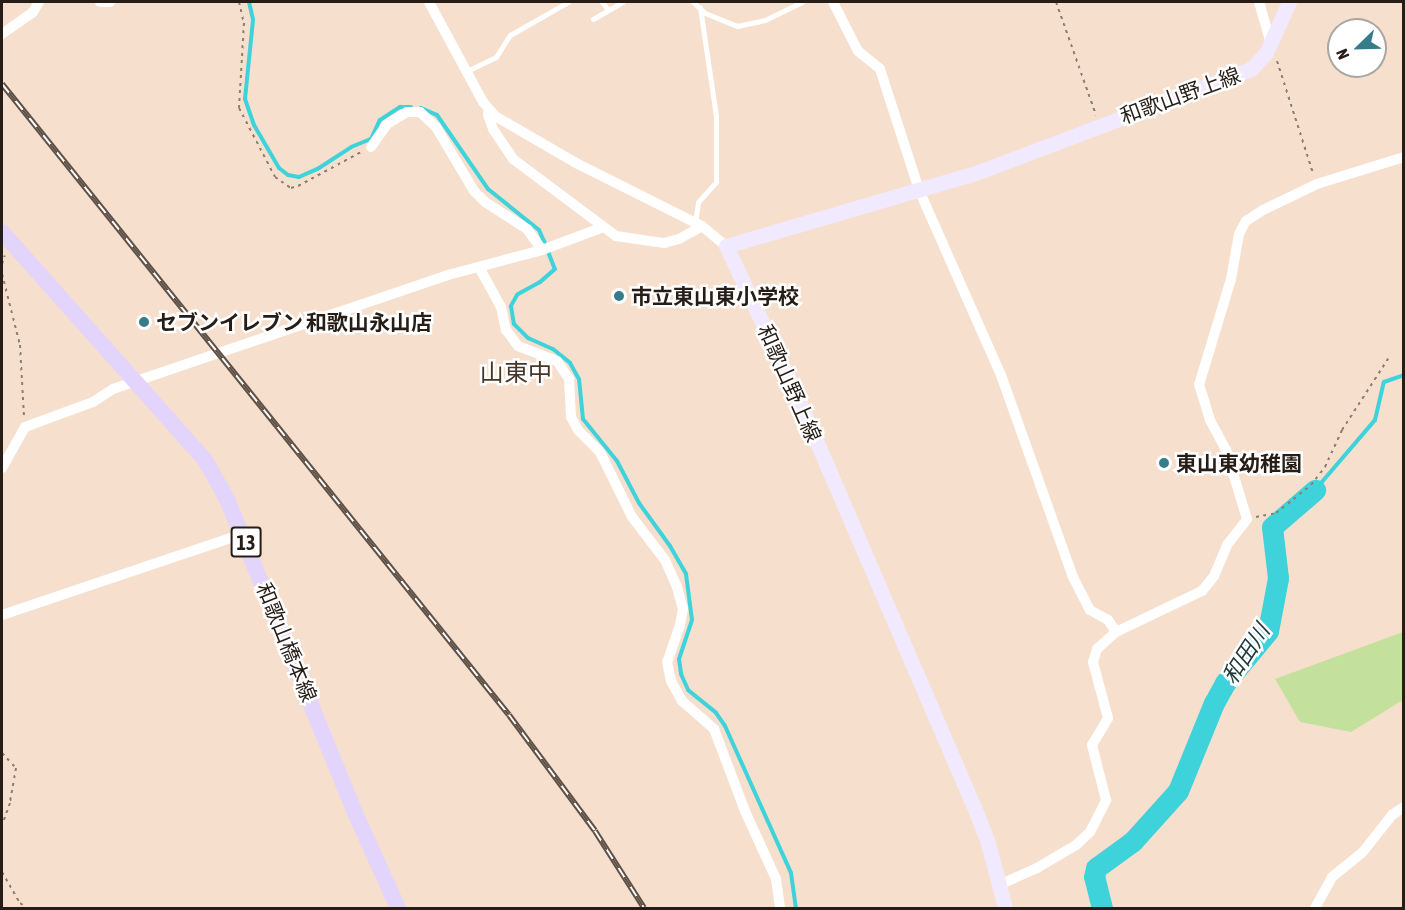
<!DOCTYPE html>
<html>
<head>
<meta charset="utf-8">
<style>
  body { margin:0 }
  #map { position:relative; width:1405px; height:910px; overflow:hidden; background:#f7dfcd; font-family:"Asap Condensed","Noto Sans JP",sans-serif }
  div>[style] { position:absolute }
  .green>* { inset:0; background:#c3e19c }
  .stream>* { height:4px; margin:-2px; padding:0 2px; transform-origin:2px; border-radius:2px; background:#3ed2db }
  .river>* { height:21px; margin:-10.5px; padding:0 10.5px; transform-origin:10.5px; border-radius:10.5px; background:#3ed2db }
  .path>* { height:2px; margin-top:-1px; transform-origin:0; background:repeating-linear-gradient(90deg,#8e7e72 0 3px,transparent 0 7.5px) }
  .lane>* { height:5px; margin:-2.5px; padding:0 2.5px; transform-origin:2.5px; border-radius:2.5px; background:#fff }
  .street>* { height:10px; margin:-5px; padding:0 5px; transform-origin:5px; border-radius:5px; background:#fff }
  .secondary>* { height:15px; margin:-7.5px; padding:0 7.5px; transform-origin:7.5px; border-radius:7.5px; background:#f1e9fd }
  .primary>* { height:16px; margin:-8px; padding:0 8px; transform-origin:8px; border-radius:8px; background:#e3d4fb }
  .rail>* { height:6px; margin-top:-3px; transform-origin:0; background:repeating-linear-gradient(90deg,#fff 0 11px,#5d5047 0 22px); box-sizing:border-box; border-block:2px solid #5d5047 }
  .dots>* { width:16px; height:16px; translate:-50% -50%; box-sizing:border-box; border:3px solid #fff; border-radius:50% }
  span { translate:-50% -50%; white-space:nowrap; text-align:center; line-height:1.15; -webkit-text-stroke:5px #fff; paint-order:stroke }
  .shield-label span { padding:2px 4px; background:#fff; border:2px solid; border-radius:4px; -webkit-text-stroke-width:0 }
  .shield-label { font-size:20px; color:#261d17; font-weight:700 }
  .street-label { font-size:21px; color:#261d17 }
  .poi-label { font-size:21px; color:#261d17; font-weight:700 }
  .left { translate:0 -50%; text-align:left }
  .water-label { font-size:22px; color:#223a3b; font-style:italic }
  .quarter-label { font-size:24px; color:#483527 }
  .frame { position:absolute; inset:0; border:3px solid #261d17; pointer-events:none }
  .north { position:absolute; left:1327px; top:18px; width:60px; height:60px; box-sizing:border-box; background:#fff; border:2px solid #a8a5a2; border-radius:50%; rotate:247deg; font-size:16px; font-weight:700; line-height:24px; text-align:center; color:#261d17 }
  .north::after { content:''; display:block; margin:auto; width:21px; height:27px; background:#377d89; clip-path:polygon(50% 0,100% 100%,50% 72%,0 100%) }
</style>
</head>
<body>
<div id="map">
  <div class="green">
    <i style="clip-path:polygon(1403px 632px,1403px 700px,1351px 732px,1300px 722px,1275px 679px)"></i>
  </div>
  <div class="stream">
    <i style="left:249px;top:2px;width:18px;rotate:77deg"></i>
    <i style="left:253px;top:20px;width:79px;rotate:95.8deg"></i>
    <i style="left:245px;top:99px;width:28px;rotate:71deg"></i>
    <i style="left:254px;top:125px;width:50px;rotate:59.8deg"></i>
    <i style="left:279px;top:168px;width:11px;rotate:38deg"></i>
    <i style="left:288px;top:175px;width:11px;rotate:10deg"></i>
    <i style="left:299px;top:177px;width:22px;rotate:-24deg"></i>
    <i style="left:319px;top:168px;width:38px;rotate:-33deg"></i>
    <i style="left:351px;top:147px;width:22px;rotate:-22deg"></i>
    <i style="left:371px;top:139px;width:21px;rotate:-65deg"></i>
    <i style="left:380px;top:120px;width:24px;rotate:-33deg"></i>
    <i style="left:400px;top:107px;width:11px"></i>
    <i style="left:421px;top:108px;width:17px;rotate:24deg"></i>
    <i style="left:437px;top:115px;width:90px;rotate:55.4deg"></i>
    <i style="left:488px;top:189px;width:65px;rotate:38.8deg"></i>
    <i style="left:539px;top:230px;width:12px;rotate:66deg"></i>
    <i style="left:544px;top:241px;width:30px;rotate:69deg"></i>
    <i style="left:555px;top:269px;width:20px;rotate:139deg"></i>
    <i style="left:540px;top:282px;width:26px;rotate:151deg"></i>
    <i style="left:517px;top:295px;width:13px;rotate:119deg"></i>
    <i style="left:511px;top:306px;width:18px;rotate:81deg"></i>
    <i style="left:514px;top:324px;width:20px;rotate:45deg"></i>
    <i style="left:528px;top:338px;width:27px;rotate:24deg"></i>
    <i style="left:553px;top:349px;width:22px;rotate:39deg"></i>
    <i style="left:570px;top:363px;width:18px;rotate:61deg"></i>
    <i style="left:579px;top:379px;width:40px;rotate:84.3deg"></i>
    <i style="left:583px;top:419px;width:54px;rotate:51deg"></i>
    <i style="left:617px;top:461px;width:47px;rotate:62.4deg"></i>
    <i style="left:639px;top:503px;width:53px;rotate:54.2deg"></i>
    <i style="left:670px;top:546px;width:32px;rotate:60deg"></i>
    <i style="left:686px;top:574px;width:46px;rotate:82.6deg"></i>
    <i style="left:692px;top:620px;width:41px;rotate:108.4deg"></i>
    <i style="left:679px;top:659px;width:15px;rotate:82deg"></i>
    <i style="left:681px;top:674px;width:17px;rotate:66deg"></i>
    <i style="left:688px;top:690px;width:36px;rotate:39deg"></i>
    <i style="left:716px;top:713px;width:16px;rotate:55deg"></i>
    <i style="left:725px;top:726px;width:161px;rotate:65.8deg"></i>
    <i style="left:791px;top:873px;width:35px;rotate:82deg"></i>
    <i style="left:1315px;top:490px;width:92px;rotate:-49.4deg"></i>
    <i style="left:1375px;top:420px;width:39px;rotate:-77deg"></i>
    <i style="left:1384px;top:382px;width:21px;rotate:-19deg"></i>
  </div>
  <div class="river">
    <i style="left:1102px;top:908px;width:32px;rotate:-104deg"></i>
    <i style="left:1094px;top:877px;width:9px;rotate:-77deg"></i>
    <i style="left:1096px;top:868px;width:46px;rotate:-36.1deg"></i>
    <i style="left:1133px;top:841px;width:67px;rotate:-48deg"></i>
    <i style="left:1178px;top:791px;width:95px;rotate:-67.8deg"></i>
    <i style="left:1214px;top:703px;width:23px;rotate:-61deg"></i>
    <i style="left:1225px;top:683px;width:67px;rotate:-50.4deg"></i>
    <i style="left:1268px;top:631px;width:54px;rotate:-79.3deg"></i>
    <i style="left:1278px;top:578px;width:51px;rotate:-96.7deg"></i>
    <i style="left:1272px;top:527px;width:57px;rotate:-40.7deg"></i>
  </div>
  <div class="path">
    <i style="left:239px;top:2px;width:22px;rotate:77deg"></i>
    <i style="left:244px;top:23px;width:85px;rotate:93.4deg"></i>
    <i style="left:239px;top:108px;width:78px;rotate:62.4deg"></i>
    <i style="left:275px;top:177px;width:19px;rotate:35deg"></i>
    <i style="left:291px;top:188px;width:7px;rotate:-16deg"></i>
    <i style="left:298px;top:186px;width:74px;rotate:-28.3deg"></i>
    <i style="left:1056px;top:2px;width:120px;rotate:70.5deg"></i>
    <i style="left:1277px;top:61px;width:118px;rotate:72.2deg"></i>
    <i style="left:2px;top:264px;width:9px;rotate:-72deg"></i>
    <i style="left:2px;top:274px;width:73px;rotate:75.8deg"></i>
    <i style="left:20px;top:345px;width:71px;rotate:86.8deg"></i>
    <i style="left:1256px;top:517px;width:20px;rotate:-11deg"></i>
    <i style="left:1276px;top:513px;width:45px;rotate:-38.7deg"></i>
    <i style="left:1311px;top:485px;width:23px;rotate:-52deg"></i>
    <i style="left:1325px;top:467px;width:41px;rotate:-65.3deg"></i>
    <i style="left:1342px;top:430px;width:85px;rotate:-57.1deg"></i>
    <i style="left:2px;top:753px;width:21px;rotate:47deg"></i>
    <i style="left:16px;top:768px;width:36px;rotate:100deg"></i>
    <i style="left:10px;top:803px;width:23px;rotate:110deg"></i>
    <i style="left:2px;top:872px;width:36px;rotate:60deg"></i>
    <i style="left:20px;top:903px;width:9px;rotate:36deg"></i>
  </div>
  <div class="lane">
    <i style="left:602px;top:2px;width:10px;rotate:53deg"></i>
    <i style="left:693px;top:2px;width:16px;rotate:43deg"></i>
    <i style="left:705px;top:13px;width:35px;rotate:22deg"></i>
    <i style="left:737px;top:26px;width:29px;rotate:-12deg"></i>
    <i style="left:765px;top:20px;width:41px;rotate:-25.9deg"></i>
    <i style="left:593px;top:19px;width:34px;rotate:-30deg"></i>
    <i style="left:467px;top:71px;width:32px;rotate:-26deg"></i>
    <i style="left:496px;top:57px;width:26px;rotate:-58deg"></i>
    <i style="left:510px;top:35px;width:67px;rotate:-29.6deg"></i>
    <i style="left:695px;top:222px;width:20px;rotate:-81deg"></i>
    <i style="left:698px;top:202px;width:27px;rotate:-48deg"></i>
    <i style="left:716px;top:182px;width:66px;rotate:-90deg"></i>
    <i style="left:716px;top:116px;width:110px;rotate:-98.4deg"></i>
  </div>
  <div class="street">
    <i style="left:100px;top:2px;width:10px"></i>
    <i style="left:429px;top:2px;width:114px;rotate:61.6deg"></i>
    <i style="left:483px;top:102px;width:18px;rotate:49deg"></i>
    <i style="left:495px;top:116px;width:94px;rotate:30.1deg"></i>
    <i style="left:576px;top:163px;width:141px;rotate:26.6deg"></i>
    <i style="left:702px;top:226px;width:31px;rotate:40deg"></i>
    <i style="left:833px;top:2px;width:55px;rotate:63deg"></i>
    <i style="left:858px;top:51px;width:28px;rotate:39deg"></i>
    <i style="left:880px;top:69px;width:127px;rotate:72.1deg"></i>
    <i style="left:919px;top:190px;width:202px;rotate:66.1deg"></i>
    <i style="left:1001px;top:375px;width:214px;rotate:70.4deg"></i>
    <i style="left:1073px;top:577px;width:37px;rotate:63deg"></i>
    <i style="left:1090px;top:610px;width:21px;rotate:29deg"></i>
    <i style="left:1108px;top:620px;width:14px;rotate:56deg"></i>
    <i style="left:1259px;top:2px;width:40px;rotate:74deg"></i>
    <i style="left:2px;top:34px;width:38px;rotate:-35deg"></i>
    <i style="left:33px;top:12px;width:12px;rotate:-59deg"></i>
    <i style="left:489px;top:109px;width:6px;rotate:99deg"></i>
    <i style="left:488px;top:115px;width:15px;rotate:70deg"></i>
    <i style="left:493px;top:129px;width:36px;rotate:56deg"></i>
    <i style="left:513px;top:159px;width:129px;rotate:36.8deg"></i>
    <i style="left:616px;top:236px;width:49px;rotate:8.3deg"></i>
    <i style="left:664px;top:243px;width:16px;rotate:-15deg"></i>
    <i style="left:679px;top:239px;width:26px;rotate:-29deg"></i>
    <i style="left:371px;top:147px;width:28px;rotate:-55deg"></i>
    <i style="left:387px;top:124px;width:23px;rotate:-31deg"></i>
    <i style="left:407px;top:112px;width:13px"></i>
    <i style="left:420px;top:112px;width:22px;rotate:43deg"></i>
    <i style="left:436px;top:127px;width:74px;rotate:59.3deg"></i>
    <i style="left:474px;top:191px;width:16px;rotate:45deg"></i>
    <i style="left:485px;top:202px;width:50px;rotate:32.7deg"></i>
    <i style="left:527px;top:229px;width:26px;rotate:54deg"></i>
    <i style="left:479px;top:267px;width:46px;rotate:61.2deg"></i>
    <i style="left:501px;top:307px;width:24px;rotate:78deg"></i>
    <i style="left:506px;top:330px;width:20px;rotate:53deg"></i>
    <i style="left:518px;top:346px;width:42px;rotate:21deg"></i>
    <i style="left:557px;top:361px;width:22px;rotate:56deg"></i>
    <i style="left:569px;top:379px;width:38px;rotate:87deg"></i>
    <i style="left:571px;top:417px;width:15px;rotate:62deg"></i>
    <i style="left:578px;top:430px;width:31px;rotate:45deg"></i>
    <i style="left:600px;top:452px;width:72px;rotate:63.8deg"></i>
    <i style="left:632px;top:517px;width:54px;rotate:52.5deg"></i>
    <i style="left:665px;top:560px;width:30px;rotate:66deg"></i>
    <i style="left:677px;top:587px;width:23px;rotate:75deg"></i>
    <i style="left:683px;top:609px;width:16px;rotate:101deg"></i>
    <i style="left:680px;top:625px;width:39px;rotate:109deg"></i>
    <i style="left:667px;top:662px;width:19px;rotate:78deg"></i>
    <i style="left:671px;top:681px;width:23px;rotate:61deg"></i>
    <i style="left:682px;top:701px;width:43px;rotate:41.2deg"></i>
    <i style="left:714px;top:729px;width:88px;rotate:69.3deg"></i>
    <i style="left:745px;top:811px;width:75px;rotate:65.5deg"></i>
    <i style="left:776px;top:879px;width:29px;rotate:82deg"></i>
    <i style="left:2px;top:468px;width:47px;rotate:-60.7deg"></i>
    <i style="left:25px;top:427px;width:72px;rotate:-20.2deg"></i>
    <i style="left:93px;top:402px;width:24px;rotate:-33deg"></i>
    <i style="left:113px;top:389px;width:354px;rotate:-18.8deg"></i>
    <i style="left:448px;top:275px;width:97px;rotate:-14.9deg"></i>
    <i style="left:542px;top:250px;width:63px;rotate:-20.4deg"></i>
    <i style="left:2px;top:615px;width:253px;rotate:-18.6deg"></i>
    <i style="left:999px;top:885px;width:42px;rotate:-24.1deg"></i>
    <i style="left:1037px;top:868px;width:45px;rotate:-30.5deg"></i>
    <i style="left:1076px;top:845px;width:19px;rotate:-43deg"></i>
    <i style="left:1090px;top:832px;width:36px;rotate:-63deg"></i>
    <i style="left:1106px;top:800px;width:57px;rotate:-104.3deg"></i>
    <i style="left:1092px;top:745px;width:31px;rotate:-59deg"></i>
    <i style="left:1108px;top:718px;width:58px;rotate:-105deg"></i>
    <i style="left:1093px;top:662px;width:14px;rotate:-73deg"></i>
    <i style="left:1097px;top:649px;width:25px;rotate:-42deg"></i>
    <i style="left:1116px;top:632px;width:95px;rotate:-25.5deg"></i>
    <i style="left:1202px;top:591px;width:19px;rotate:-51deg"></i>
    <i style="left:1214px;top:576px;width:34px;rotate:-67deg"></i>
    <i style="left:1227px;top:545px;width:33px;rotate:-52deg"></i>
    <i style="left:1247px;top:519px;width:72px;rotate:-106.9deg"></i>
    <i style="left:1226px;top:450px;width:34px;rotate:-118deg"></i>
    <i style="left:1210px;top:420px;width:37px;rotate:-107deg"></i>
    <i style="left:1199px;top:385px;width:111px;rotate:-73.2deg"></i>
    <i style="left:1231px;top:279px;width:46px;rotate:-79.9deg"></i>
    <i style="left:1239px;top:234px;width:15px;rotate:-62deg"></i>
    <i style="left:1246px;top:221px;width:20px;rotate:-33deg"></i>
    <i style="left:1263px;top:210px;width:60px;rotate:-25.7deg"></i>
    <i style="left:1317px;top:184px;width:91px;rotate:-17.2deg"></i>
    <i style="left:1315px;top:908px;width:35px;rotate:-61deg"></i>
    <i style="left:1332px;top:877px;width:38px;rotate:-39deg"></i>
    <i style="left:1362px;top:853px;width:48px;rotate:-51.7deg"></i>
    <i style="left:1392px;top:815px;width:14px;rotate:-34deg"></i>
  </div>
  <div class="secondary">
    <i style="left:1005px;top:908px;width:67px;rotate:-104.7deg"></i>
    <i style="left:988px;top:843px;width:31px;rotate:-111deg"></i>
    <i style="left:977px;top:814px;width:455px;rotate:-113.3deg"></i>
    <i style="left:797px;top:396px;width:166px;rotate:-115.3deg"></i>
    <i style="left:726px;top:246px;width:260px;rotate:-16.3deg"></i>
    <i style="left:976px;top:173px;width:294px;rotate:-20.7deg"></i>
    <i style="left:1251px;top:69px;width:22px;rotate:-47deg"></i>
    <i style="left:1266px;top:53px;width:56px;rotate:-65.7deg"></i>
  </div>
  <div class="primary">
    <i style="left:2px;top:232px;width:305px;rotate:48.3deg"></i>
    <i style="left:205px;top:460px;width:45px;rotate:60.6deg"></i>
    <i style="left:227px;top:499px;width:341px;rotate:67.8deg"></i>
    <i style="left:356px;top:815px;width:102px;rotate:65.7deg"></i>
  </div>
  <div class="rail">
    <i style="left:2px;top:84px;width:809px;rotate:51.22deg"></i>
    <i style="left:509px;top:715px;width:144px;rotate:53.4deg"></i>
    <i style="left:595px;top:831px;width:91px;rotate:57.5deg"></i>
  </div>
  <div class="dots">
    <i style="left:619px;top:296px;background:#377d89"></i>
    <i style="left:144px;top:322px;background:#377d89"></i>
    <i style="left:1164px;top:463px;background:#377d89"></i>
  </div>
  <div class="shield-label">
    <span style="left:246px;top:542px">13</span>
  </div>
  <div class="street-label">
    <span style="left:1180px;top:95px;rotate:-20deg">和歌山野上線</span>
    <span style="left:790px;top:383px;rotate:66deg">和歌山野上線</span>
    <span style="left:287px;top:642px;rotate:68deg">和歌山橋本線</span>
  </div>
  <div class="poi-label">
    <span class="left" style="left:631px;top:296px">市立東山東小学校</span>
    <span class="left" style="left:156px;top:322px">セブンイレブン 和歌山永山店</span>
    <span class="left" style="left:1176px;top:463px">東山東幼稚園</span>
  </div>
  <div class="water-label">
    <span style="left:1246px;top:654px;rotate:-57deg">和田川</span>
  </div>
  <div class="quarter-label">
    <span style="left:516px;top:373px">山東中</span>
  </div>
  <div class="frame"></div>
  <div class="north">N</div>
</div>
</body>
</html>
